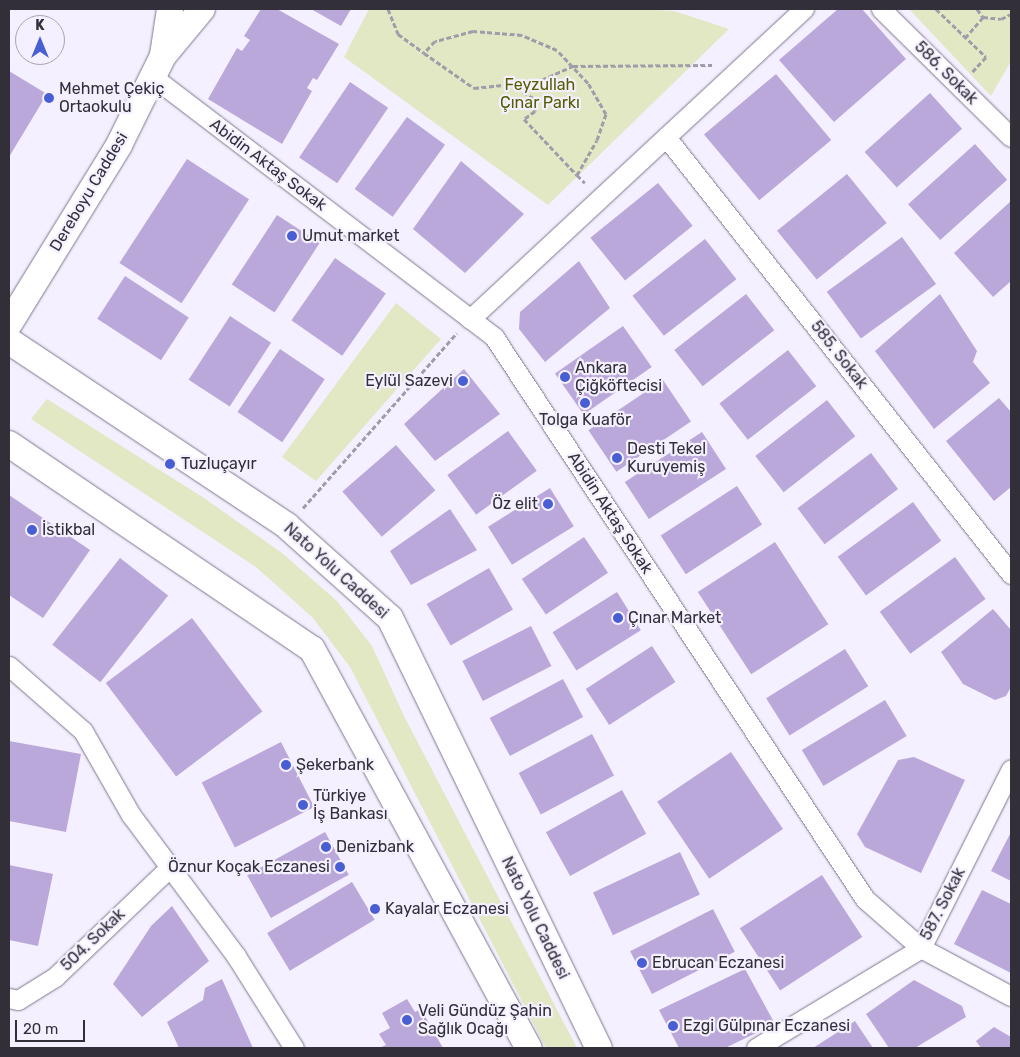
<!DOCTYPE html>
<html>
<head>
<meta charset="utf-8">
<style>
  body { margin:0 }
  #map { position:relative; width:1020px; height:1057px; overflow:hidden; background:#f5f0ff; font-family:Rubik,sans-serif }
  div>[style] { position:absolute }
  .green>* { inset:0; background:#e2e7c4 }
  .building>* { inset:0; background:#bba8db; transform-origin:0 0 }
  .path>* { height:3px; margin-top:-1.5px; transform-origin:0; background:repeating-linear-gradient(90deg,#a09ca9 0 5px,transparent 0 7.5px) }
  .roads { filter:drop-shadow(0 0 1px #7e768c) drop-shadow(0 0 1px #7e768c) }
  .minor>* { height:19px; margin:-9.5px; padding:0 9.5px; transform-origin:9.5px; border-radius:9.5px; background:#fff }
  .secondary>* { height:26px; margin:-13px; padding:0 13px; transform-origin:13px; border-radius:13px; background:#fff }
  .dots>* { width:14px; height:14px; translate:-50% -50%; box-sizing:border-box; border:2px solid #f5f0ff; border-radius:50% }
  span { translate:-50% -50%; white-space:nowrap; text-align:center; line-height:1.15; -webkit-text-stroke:4.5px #f5f0ff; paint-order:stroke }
  .street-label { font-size:16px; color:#322f38 }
  .park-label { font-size:16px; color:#575d00 }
  .poi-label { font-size:16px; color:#322f38 }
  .left { translate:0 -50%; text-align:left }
  .right { translate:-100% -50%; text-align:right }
  .frame { position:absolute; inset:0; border:10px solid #322f38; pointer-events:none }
  .north { position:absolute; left:15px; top:15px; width:50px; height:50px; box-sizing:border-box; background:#f5f0ff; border:1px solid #a7a3af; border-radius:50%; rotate:0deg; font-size:14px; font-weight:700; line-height:20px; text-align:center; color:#322f38 }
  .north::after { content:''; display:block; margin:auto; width:18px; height:22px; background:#495ed2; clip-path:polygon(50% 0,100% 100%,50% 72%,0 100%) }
  .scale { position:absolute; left:15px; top:1020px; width:70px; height:22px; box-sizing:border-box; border:2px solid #322f38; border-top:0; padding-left:6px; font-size:15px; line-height:18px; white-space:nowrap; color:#322f38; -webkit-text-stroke:4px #f5f0ff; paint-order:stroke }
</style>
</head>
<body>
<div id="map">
  <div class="green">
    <i style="clip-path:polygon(369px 9px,639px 9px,674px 11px,729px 29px,548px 205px,344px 57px)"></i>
    <i style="clip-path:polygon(909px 9px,1011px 9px,1011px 61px,991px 96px)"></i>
    <i style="clip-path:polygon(396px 303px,441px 339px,316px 481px,282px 457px)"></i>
    <i style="clip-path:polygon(47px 399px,204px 498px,282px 553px,337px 601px,372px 646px,404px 716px,577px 1048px,546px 1048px,350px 667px,313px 618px,256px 567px,31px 419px)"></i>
  </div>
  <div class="building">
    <i style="clip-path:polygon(261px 9px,277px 9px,339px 44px,317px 80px,313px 78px,307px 88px,312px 91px,282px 144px,208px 99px,237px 48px,242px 51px,250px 40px,244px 36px)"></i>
    <i style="clip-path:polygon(311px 9px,351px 9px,341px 26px)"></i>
    <i style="clip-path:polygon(838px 9px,862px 9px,906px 59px,834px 122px,779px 60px)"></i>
    <i style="clip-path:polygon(9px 71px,47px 94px,9px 157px)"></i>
    <i style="left:776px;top:74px;width:86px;height:94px;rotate:50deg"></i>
    <i style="left:350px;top:82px;width:46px;height:91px;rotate:34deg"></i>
    <i style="left:930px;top:93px;width:48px;height:88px;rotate:48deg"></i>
    <i style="left:407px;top:117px;width:47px;height:89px;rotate:36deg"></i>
    <i style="left:975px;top:144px;width:48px;height:90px;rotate:48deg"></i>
    <i style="left:187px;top:159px;width:74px;height:124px;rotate:33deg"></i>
    <i style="clip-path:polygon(461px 161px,524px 214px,465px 273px,413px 229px)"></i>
    <i style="left:847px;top:174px;width:63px;height:90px;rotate:51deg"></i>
    <i style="left:658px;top:183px;width:55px;height:87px;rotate:51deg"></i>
    <i style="clip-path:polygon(1011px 201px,1011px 281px,993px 297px,954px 253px)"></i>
    <i style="left:277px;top:215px;width:51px;height:83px;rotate:33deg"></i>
    <i style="left:902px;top:237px;width:58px;height:93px;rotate:54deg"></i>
    <i style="left:705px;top:239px;width:51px;height:92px;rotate:52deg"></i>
    <i style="left:335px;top:258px;width:62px;height:76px;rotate:35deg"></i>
    <i style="clip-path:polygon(579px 261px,610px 308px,545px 362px,519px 329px,520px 312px)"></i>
    <i style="left:125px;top:276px;width:76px;height:51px;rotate:33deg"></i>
    <i style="left:746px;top:294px;width:46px;height:91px;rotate:52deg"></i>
    <i style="clip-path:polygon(940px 294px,977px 351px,973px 362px,990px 383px,934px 429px,875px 351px)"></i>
    <i style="left:230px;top:316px;width:49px;height:76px;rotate:33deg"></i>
    <i style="left:623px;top:326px;width:50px;height:83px;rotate:55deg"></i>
    <i style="left:280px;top:349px;width:54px;height:76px;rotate:34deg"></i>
    <i style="left:788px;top:350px;width:46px;height:87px;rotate:52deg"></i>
    <i style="clip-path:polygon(464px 369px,500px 414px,435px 461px,404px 424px)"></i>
    <i style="left:663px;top:380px;width:50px;height:90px;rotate:56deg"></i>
    <i style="clip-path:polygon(999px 398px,1011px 412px,1011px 487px,994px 501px,946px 441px)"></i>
    <i style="left:827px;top:400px;width:46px;height:91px;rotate:52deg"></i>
    <i style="left:508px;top:431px;width:49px;height:75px;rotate:54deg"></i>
    <i style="left:702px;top:432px;width:44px;height:92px;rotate:57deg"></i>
    <i style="left:396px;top:445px;width:60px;height:71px;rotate:49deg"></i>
    <i style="left:871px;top:453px;width:45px;height:92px;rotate:53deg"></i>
    <i style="left:737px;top:486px;width:46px;height:91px;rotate:57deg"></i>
    <i style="left:550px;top:488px;width:45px;height:73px;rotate:58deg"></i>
    <i style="clip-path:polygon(9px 495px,90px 550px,43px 618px,9px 595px)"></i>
    <i style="left:913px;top:502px;width:48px;height:93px;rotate:54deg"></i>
    <i style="clip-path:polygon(450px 509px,477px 550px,411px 585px,390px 551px)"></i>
    <i style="left:584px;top:537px;width:43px;height:75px;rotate:56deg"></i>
    <i style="left:775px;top:542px;width:98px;height:92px;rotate:57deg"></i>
    <i style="left:955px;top:557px;width:52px;height:93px;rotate:54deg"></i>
    <i style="left:120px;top:558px;width:61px;height:110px;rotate:38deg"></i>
    <i style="left:489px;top:568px;width:48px;height:72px;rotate:60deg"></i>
    <i style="left:617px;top:592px;width:45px;height:76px;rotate:58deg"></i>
    <i style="clip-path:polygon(993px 609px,1011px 630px,1011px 687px,1006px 696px,995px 700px,963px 684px,941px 652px)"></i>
    <i style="left:192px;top:618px;width:117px;height:108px;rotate:53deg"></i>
    <i style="left:531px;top:626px;width:45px;height:77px;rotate:63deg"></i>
    <i style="left:652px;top:646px;width:43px;height:79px;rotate:57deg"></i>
    <i style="left:845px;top:649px;width:44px;height:93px;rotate:58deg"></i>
    <i style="left:563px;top:679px;width:43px;height:83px;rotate:62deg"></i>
    <i style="left:885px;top:700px;width:42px;height:97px;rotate:59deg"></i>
    <i style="left:592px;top:734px;width:47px;height:83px;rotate:62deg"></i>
    <i style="clip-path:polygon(9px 741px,81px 754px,66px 832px,9px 821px)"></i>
    <i style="left:281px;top:742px;width:73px;height:89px;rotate:63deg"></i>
    <i style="left:731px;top:752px;width:93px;height:89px;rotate:56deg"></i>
    <i style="clip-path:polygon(914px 757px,965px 780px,921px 873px,865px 847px,857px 834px,898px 760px)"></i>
    <i style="left:622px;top:790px;width:50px;height:87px;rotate:61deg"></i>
    <i style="left:325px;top:832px;width:49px;height:89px;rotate:61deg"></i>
    <i style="clip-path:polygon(1011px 832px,1011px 881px,991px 871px)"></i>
    <i style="left:680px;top:852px;width:47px;height:96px;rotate:65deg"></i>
    <i style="clip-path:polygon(9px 865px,53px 874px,38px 946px,9px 940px)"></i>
    <i style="left:822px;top:875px;width:74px;height:98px;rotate:57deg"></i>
    <i style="left:352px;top:882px;width:44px;height:99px;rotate:59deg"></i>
    <i style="clip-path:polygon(982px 890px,1011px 904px,1011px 973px,954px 944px)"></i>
    <i style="clip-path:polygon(172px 906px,209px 961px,142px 1017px,113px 984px,151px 926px)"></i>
    <i style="left:713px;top:909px;width:48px;height:93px;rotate:63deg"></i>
    <i style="clip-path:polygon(745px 969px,775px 1024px,725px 1048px,679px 1048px,659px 1010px)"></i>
    <i style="clip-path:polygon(222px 979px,253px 1048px,179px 1048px,167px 1022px,203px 1000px,205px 988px)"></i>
    <i style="clip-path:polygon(914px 980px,962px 1006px,966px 1017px,915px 1048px,889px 1048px,866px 1014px)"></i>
    <i style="clip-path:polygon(407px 999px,415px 1012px,421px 1009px,443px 1048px,379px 1048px,386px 1045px,379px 1034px,390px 1028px,382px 1013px)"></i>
    <i style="clip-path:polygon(855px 1021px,873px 1048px,813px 1048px)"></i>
    <i style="clip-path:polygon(994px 1027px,1011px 1037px,1011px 1048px,981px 1048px,976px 1041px)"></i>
  </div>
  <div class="path">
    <i style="left:388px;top:9px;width:27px;rotate:68deg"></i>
    <i style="left:398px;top:34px;width:32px;rotate:36deg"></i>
    <i style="left:424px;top:53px;width:61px;rotate:35deg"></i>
    <i style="left:474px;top:88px;width:36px;rotate:-6deg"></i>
    <i style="left:510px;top:84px;width:29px;rotate:31deg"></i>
    <i style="left:535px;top:99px;width:12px;rotate:90deg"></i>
    <i style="left:535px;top:111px;width:14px;rotate:144deg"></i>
    <i style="left:524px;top:119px;width:77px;rotate:46.6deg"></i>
    <i style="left:577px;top:175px;width:40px;rotate:-60.3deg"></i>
    <i style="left:597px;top:140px;width:28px;rotate:-71deg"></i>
    <i style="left:606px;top:114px;width:36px;rotate:-120deg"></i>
    <i style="left:588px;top:83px;width:45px;rotate:-133.2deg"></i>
    <i style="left:557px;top:50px;width:38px;rotate:-157deg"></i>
    <i style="left:522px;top:35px;width:49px;rotate:-175.3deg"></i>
    <i style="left:473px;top:31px;width:39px;rotate:165deg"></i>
    <i style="left:435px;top:41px;width:16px;rotate:133deg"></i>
    <i style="left:936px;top:9px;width:69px;rotate:43.8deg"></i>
    <i style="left:986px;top:57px;width:21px;rotate:133deg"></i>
    <i style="left:977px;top:9px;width:10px;rotate:53deg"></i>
    <i style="left:983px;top:17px;width:18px;rotate:6deg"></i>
    <i style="left:1001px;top:19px;width:11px;rotate:-27deg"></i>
    <i style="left:965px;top:38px;width:28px;rotate:-49deg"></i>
    <i style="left:521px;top:89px;width:57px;rotate:-23.9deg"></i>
    <i style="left:573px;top:66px;width:139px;rotate:-0.4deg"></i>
    <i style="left:577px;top:175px;width:11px;rotate:45deg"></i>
    <i style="left:303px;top:508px;width:233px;rotate:-48.7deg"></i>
  </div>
  <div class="roads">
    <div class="minor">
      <i style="left:881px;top:9px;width:182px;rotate:44.6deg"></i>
      <i style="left:153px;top:77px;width:429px;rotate:37.3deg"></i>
      <i style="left:494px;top:337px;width:673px;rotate:56.57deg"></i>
      <i style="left:865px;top:899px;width:74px;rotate:41.2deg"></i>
      <i style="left:921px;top:948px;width:102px;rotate:28.1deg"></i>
      <i style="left:666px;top:137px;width:557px;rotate:51.71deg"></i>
      <i style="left:470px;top:319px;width:456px;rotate:-42.9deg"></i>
      <i style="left:9px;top:666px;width:98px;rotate:41.3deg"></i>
      <i style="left:83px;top:731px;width:97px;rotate:60.3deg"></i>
      <i style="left:131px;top:815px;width:176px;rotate:53.3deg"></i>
      <i style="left:236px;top:956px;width:109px;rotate:57.8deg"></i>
      <i style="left:9px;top:998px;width:9px;rotate:13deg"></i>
      <i style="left:18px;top:1000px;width:44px;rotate:-31.9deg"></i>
      <i style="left:55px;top:977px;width:159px;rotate:-43.7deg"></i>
      <i style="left:756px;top:1048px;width:193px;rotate:-31.2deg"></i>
      <i style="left:921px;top:948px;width:200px;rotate:-63.3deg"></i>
    </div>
    <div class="secondary">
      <i style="left:163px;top:55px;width:47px;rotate:-81.3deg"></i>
      <i style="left:9px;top:324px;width:210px;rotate:-58.4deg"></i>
      <i style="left:119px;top:145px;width:99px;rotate:-63.7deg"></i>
      <i style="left:163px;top:56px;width:61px;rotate:-50.3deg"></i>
      <i style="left:9px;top:341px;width:334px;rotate:33.6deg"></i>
      <i style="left:287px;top:526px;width:138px;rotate:41.8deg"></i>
      <i style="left:390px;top:618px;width:478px;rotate:64.1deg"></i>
      <i style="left:9px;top:444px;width:366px;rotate:34.1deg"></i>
      <i style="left:312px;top:649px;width:454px;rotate:61.5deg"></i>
    </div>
  </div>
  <div class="dots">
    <i style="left:49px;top:98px;background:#495ed2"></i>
    <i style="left:292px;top:236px;background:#495ed2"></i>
    <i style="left:565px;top:377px;background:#495ed2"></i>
    <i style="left:463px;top:381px;background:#495ed2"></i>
    <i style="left:585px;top:403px;background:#495ed2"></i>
    <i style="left:617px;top:458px;background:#495ed2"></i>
    <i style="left:170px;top:464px;background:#495ed2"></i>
    <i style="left:548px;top:504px;background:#495ed2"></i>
    <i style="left:32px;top:530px;background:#495ed2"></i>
    <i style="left:618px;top:618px;background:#495ed2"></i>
    <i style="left:286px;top:765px;background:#495ed2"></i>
    <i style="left:303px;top:805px;background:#495ed2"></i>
    <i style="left:326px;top:847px;background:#495ed2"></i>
    <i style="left:340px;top:867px;background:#495ed2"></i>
    <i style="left:375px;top:909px;background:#495ed2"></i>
    <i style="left:642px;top:963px;background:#495ed2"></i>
    <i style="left:407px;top:1020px;background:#495ed2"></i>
    <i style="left:673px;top:1026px;background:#495ed2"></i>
  </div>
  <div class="street-label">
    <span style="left:946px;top:73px;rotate:45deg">586. Sokak</span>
    <span style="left:268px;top:165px;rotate:37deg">Abidin Aktaş Sokak</span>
    <span style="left:89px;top:192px;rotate:-59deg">Dereboyu Caddesi</span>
    <span style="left:839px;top:355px;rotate:52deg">585. Sokak</span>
    <span style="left:610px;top:513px;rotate:57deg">Abidin Aktaş Sokak</span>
    <span style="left:336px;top:571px;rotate:42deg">Nato Yolu Caddesi</span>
    <span style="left:943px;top:904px;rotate:-63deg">587. Sokak</span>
    <span style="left:535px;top:918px;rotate:64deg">Nato Yolu Caddesi</span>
    <span style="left:93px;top:940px;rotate:-44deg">504. Sokak</span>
  </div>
  <div class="park-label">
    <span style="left:540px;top:94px">Feyzullah<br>Çınar Parkı</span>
  </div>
  <div class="poi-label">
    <span class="left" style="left:59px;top:98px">Mehmet Çekiç<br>Ortaokulu</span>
    <span class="left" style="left:302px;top:236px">Umut market</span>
    <span class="left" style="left:575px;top:377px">Ankara<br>Çiğköftecisi</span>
    <span class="right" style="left:453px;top:381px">Eylül Sazevi</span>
    <span style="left:585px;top:420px">Tolga Kuaför</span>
    <span class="left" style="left:627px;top:458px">Desti Tekel<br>Kuruyemiş</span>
    <span class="left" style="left:181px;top:464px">Tuzluçayır</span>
    <span class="right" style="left:538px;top:504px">Öz elit</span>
    <span class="left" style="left:42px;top:530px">İstikbal</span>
    <span class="left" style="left:628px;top:618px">Çınar Market</span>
    <span class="left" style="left:296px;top:765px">Şekerbank</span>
    <span class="left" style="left:313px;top:805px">Türkiye<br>İş Bankası</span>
    <span class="left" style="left:336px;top:847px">Denizbank</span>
    <span class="right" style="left:330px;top:867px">Öznur Koçak Eczanesi</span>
    <span class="left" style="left:385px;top:909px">Kayalar Eczanesi</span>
    <span class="left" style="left:652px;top:963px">Ebrucan Eczanesi</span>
    <span class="left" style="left:418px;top:1020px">Veli Gündüz Şahin<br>Sağlık Ocağı</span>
    <span class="left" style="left:683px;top:1026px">Ezgi Gülpınar Eczanesi</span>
  </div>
  <div class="frame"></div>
  <div class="north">K</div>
  <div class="scale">20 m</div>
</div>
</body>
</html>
